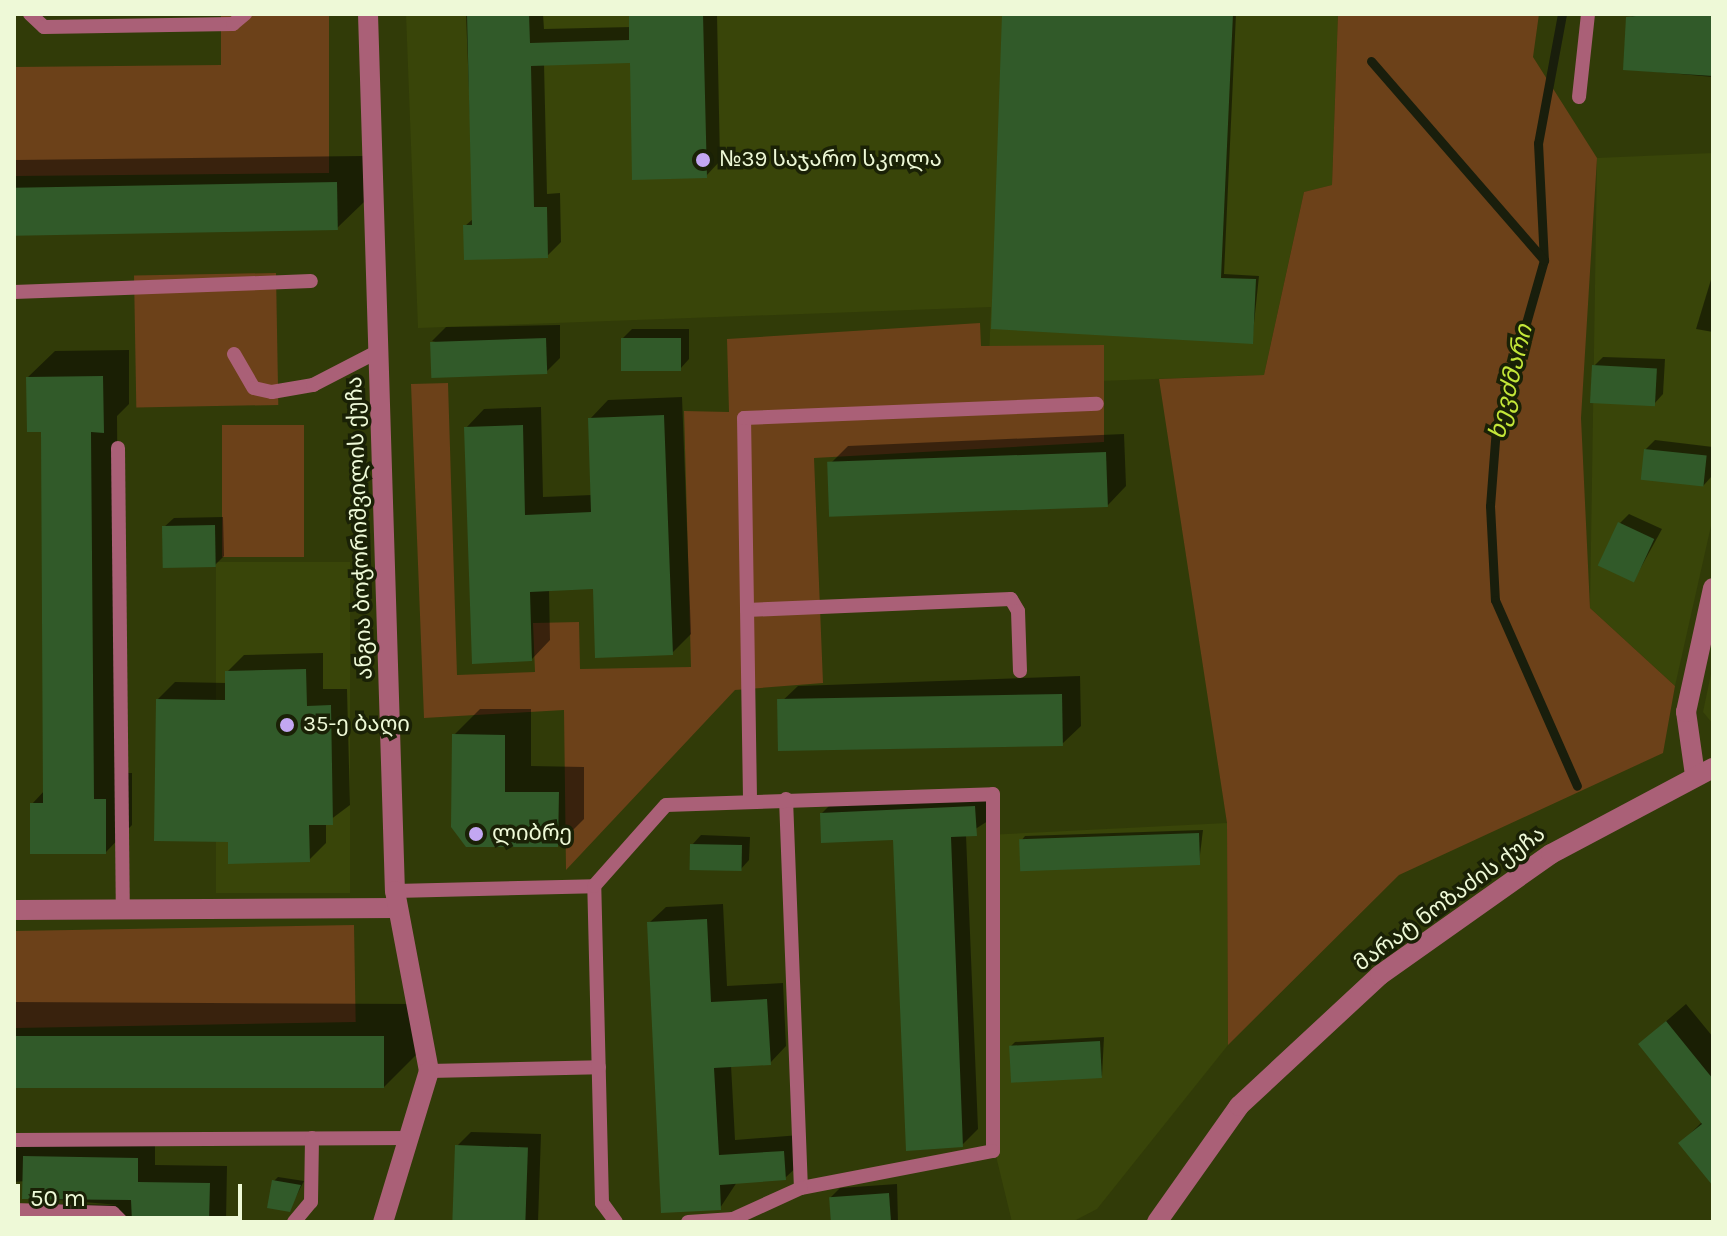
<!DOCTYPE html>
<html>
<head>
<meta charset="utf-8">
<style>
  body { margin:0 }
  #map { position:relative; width:1727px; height:1236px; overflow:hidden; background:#313b08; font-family:Karla,"Noto Sans Georgian",sans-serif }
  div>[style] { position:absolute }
  .built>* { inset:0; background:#394509; transform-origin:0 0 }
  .green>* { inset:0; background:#6c4119; transform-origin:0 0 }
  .shadow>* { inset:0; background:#0007 }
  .stream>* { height:9px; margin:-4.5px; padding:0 4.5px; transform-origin:4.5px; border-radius:4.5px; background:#191e0c }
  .building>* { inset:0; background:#315a29; transform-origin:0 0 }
  .service>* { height:14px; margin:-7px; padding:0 7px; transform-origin:7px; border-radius:7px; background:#aa6077 }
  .minor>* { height:20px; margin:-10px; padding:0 10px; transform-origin:10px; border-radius:10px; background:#aa6077 }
  .tertiary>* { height:20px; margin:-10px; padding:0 10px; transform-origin:10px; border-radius:10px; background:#aa6077 }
  .dots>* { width:22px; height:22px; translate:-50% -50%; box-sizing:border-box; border:4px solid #1a2106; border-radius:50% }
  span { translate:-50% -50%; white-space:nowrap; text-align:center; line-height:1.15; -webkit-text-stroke:7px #1a2106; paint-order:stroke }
  .poi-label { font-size:22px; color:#eef9d7 }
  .left { translate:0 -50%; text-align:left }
  .street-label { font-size:22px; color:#eef9d7 }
  .water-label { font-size:24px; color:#c4e739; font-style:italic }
  .frame { position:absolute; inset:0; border:16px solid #eef9d7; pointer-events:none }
  .scale { position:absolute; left:16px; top:1184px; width:226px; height:36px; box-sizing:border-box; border:4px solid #eef9d7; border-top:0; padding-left:10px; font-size:24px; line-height:28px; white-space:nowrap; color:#eef9d7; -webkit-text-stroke:6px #1a2106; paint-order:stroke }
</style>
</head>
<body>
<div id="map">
  <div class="built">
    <i style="clip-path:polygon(406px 14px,1338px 14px,1332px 185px,1304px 192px,1264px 375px,988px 385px,991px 307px,418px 328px)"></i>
    <i style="clip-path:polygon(1713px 153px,1713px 517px,1675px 686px,1590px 608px,1597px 158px)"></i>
    <i style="left:216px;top:562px;width:134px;height:331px"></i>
    <i style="clip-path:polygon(1713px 664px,1713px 724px,1703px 712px)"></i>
    <i style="clip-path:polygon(1227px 823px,1228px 1045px,1097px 1209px,1072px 1222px,1012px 1222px,988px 1123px,986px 835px)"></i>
  </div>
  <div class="green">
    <i style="clip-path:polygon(221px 14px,329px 14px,329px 173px,14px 176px,14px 67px,221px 65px)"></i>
    <i style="clip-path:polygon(1338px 14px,1539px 14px,1533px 57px,1597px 158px,1581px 418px,1590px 608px,1675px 686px,1663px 753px,1399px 875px,1228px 1045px,1227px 823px,1159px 379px,1264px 375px,1304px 192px,1332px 185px)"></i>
    <i style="left:276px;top:273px;width:132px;height:142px;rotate:89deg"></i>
    <i style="clip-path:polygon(980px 323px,981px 346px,1104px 345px,1104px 442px,814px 458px,823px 683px,735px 690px,566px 870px,564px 710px,424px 718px,411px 384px,448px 383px,457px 675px,535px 672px,533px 623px,579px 622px,580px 669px,691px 667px,684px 411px,729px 412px,727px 339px)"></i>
    <i style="left:222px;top:425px;width:82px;height:132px"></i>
    <i style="left:354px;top:925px;width:97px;height:340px;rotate:89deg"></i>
  </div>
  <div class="shadow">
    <i style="clip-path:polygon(466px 14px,543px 14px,544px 29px,631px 27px,631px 14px,717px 14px,720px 161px,706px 176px,632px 61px,544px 63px,547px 194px,560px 193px,561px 242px,547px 256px,465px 226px,474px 218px)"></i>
    <i style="clip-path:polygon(1004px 14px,1236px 14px,1224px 274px,1259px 276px,1252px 342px)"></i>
    <i style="clip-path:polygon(1632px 14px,1713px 14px,1713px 77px,1625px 69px)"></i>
    <i style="clip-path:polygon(363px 156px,364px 202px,337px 228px,14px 232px,14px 160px)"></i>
    <i style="clip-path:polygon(1713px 273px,1713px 332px,1696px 329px)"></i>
    <i style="clip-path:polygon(560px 325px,560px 358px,546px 372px,432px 341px,446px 327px)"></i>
    <i style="clip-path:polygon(632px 329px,689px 329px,689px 359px,680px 369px,623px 338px)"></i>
    <i style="clip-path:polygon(129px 350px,129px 404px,117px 416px,120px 773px,132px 773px,132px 825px,106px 852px,32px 804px,45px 790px,43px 430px,28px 377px,55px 351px)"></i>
    <i style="clip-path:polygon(1603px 357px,1665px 359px,1663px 394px,1654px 404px,1594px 366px)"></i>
    <i style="clip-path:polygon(682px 397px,691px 634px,672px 653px,595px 587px,549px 589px,550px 640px,532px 659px,466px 428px,484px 409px,541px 407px,543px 497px,592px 495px,590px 419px,608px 400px)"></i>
    <i style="clip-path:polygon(1124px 434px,1126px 486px,1108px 505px,829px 465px,848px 446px)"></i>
    <i style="clip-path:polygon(1655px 440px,1713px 447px,1712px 476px,1703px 486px,1645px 450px)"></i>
    <i style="clip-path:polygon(1629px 514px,1662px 529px,1634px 580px,1620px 523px)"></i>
    <i style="clip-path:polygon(223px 517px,224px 556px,215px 565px,164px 527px,174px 518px)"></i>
    <i style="clip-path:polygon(323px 653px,323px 689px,347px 689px,350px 805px,326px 823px,326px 843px,309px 860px,230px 840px,158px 699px,175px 682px,227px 683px,227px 672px,244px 655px)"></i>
    <i style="clip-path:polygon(1080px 676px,1081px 726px,1062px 744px,779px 704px,798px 686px)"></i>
    <i style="clip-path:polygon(480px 709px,531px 709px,531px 766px,584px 767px,584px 819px,558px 845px,467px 845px,454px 735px)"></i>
    <i style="clip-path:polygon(990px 791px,991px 819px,966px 835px,978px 1129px,962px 1145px,895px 838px,822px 813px,837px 798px)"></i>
    <i style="clip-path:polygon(1203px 830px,1199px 863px,1021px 841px,1025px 836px)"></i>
    <i style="clip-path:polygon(701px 835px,750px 837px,749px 860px,740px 870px,692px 845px)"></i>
    <i style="clip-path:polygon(723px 904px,727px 986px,783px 983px,786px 1046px,770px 1063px,731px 1065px,735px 1140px,800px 1135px,802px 1162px,785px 1178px,737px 1182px,720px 1208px,649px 923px,666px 907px)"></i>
    <i style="clip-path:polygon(14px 1002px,418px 1004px,418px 1053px,383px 1088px,14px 1086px)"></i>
    <i style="clip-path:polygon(1686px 1004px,1713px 1037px,1713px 1183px,1681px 1143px,1703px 1121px,1640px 1044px)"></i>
    <i style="clip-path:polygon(1104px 1037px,1102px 1076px,1011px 1046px,1015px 1042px)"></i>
    <i style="clip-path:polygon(471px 1132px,541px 1134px,538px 1222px,454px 1222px,457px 1146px)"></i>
    <i style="clip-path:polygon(14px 1141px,155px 1141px,155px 1165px,227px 1166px,226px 1222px,38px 1222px,56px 1204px,119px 1205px,24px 1197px,25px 1181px,14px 1182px)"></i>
    <i style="clip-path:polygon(278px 1177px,304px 1181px,289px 1210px,274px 1181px)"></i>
    <i style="clip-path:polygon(897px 1184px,898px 1222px,833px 1222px,831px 1197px,840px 1188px)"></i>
  </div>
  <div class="stream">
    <i style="left:1562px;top:14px;width:131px;rotate:100.5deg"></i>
    <i style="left:1538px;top:143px;width:117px;rotate:87.1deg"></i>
    <i style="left:1544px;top:260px;width:175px;rotate:105.9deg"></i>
    <i style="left:1496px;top:428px;width:78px;rotate:94.4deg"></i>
    <i style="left:1490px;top:506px;width:94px;rotate:87deg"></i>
    <i style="left:1495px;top:600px;width:203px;rotate:66.2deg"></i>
    <i style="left:1371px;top:61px;width:264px;rotate:49deg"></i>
  </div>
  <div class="building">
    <i style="clip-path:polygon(467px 14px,529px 14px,530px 43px,629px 40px,629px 14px,703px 14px,707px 178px,632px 180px,630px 63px,531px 66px,534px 207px,547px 207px,548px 258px,464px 260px,463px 225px,472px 225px)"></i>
    <i style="clip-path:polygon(1002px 14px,1233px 14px,1221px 278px,1256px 279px,1253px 344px,991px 329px)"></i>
    <i style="clip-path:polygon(1655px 14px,1713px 14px,1713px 76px,1623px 70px,1626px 17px)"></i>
    <i style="left:337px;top:182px;width:48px;height:323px;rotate:89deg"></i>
    <i style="left:546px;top:338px;width:36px;height:116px;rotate:88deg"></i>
    <i style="left:621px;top:338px;width:60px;height:33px"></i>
    <i style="left:1592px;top:365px;width:65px;height:38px;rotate:3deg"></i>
    <i style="clip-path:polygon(103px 376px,104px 433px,91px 432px,94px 799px,106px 799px,106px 854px,30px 854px,30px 803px,43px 803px,41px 432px,27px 432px,26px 377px)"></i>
    <i style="clip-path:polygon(664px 415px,673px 655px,595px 658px,593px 589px,530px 592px,532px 661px,472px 664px,464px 427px,523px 425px,525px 515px,591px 512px,588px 418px)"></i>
    <i style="left:1644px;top:449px;width:63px;height:31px;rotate:6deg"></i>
    <i style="left:1106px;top:452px;width:55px;height:279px;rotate:88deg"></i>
    <i style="left:1618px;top:522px;width:40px;height:48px;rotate:25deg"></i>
    <i style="left:215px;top:525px;width:42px;height:53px;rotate:89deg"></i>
    <i style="clip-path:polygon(306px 669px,307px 706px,331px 705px,333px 825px,309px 825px,310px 862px,228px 864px,228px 842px,154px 841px,156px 699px,225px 700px,225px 671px)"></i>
    <i style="left:1062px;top:694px;width:52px;height:285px;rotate:89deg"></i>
    <i style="clip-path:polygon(452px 734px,505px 735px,505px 792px,559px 792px,558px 847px,466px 847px,451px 827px)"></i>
    <i style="clip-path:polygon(975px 806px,977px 836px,951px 837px,963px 1147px,906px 1151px,893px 840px,821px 843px,820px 813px)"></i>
    <i style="left:1199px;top:833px;width:32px;height:180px;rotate:88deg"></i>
    <i style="left:690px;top:844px;width:52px;height:26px;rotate:1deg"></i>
    <i style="clip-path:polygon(707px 919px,711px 1002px,767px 999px,771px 1065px,714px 1068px,719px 1155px,784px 1151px,786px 1180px,720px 1185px,721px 1210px,661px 1213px,647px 922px)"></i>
    <i style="clip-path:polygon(1666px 1021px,1713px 1079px,1713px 1186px,1678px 1143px,1702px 1124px,1638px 1044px)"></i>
    <i style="left:14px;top:1036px;width:370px;height:52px"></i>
    <i style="left:1100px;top:1041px;width:37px;height:91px;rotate:87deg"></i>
    <i style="left:455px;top:1145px;width:73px;height:77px;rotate:2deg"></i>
    <i style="clip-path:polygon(23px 1156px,138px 1158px,138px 1182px,210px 1183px,209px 1222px,132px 1222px,131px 1200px,22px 1199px)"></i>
    <i style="clip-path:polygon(272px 1180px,301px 1185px,290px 1212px,267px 1208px)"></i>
    <i style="left:889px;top:1193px;width:29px;height:60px;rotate:86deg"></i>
  </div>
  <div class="service">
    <i style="left:30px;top:14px;width:19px;rotate:43deg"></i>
    <i style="left:44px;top:27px;width:189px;rotate:-0.9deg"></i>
    <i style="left:233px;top:24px;width:16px;rotate:-40deg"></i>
    <i style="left:1579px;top:97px;width:83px;rotate:-83.8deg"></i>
    <i style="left:14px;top:292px;width:297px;rotate:-2.1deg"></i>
    <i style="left:234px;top:354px;width:39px;rotate:60deg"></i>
    <i style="left:254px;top:388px;width:18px;rotate:13deg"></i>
    <i style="left:272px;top:392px;width:42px;rotate:-9.7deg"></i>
    <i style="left:313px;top:385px;width:74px;rotate:-27.3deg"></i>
    <i style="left:118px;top:448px;width:461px;rotate:89.4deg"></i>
    <i style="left:747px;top:610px;width:264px;rotate:-2.4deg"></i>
    <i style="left:1011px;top:599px;width:14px;rotate:60deg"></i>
    <i style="left:1018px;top:611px;width:60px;rotate:88.1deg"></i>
    <i style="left:750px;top:799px;width:381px;rotate:-90.9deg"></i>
    <i style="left:744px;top:418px;width:353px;rotate:-2.3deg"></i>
    <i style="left:786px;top:799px;width:389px;rotate:87.8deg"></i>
    <i style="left:395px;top:891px;width:199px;rotate:-1.4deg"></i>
    <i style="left:429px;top:1071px;width:170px;rotate:-1.3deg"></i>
    <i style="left:14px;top:1140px;width:396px;rotate:-0.3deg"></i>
    <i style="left:14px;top:1210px;width:99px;rotate:1.7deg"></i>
    <i style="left:113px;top:1213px;width:13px;rotate:45deg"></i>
    <i style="left:294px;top:1222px;width:26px;rotate:-50deg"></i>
    <i style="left:311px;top:1202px;width:64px;rotate:-89.1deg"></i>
    <i style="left:616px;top:1222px;width:24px;rotate:-126deg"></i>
    <i style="left:602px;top:1203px;width:317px;rotate:-91.4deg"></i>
    <i style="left:594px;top:886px;width:108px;rotate:-48.4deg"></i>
    <i style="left:666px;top:805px;width:327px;rotate:-1.9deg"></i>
    <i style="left:993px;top:794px;width:357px;rotate:90deg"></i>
    <i style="left:993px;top:1151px;width:196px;rotate:169.1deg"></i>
    <i style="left:801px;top:1188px;width:75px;rotate:155.5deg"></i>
    <i style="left:733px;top:1219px;width:45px;rotate:176.2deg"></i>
  </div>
  <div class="minor">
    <i style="left:1695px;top:775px;width:64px;rotate:-98.1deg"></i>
    <i style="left:1686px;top:712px;width:127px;rotate:-77.7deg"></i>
    <i style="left:14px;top:910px;width:382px;rotate:-0.3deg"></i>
  </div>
  <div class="tertiary">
    <i style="left:368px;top:14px;width:877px;rotate:88.24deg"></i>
    <i style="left:395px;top:891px;width:183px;rotate:79.3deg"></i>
    <i style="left:429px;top:1071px;width:158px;rotate:106.9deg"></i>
    <i style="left:1157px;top:1222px;width:142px;rotate:-54.7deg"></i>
    <i style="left:1239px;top:1106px;width:192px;rotate:-42.9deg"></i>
    <i style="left:1380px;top:975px;width:209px;rotate:-35.3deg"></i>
    <i style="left:1551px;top:854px;width:183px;rotate:-28deg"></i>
  </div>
  <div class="dots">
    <i style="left:703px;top:160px;background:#c3a7f2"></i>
    <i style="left:287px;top:725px;background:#c3a7f2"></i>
    <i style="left:476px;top:834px;background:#c3a7f2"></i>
  </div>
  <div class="poi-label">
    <span class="left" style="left:719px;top:160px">№39 საჯარო სკოლა</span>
    <span class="left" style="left:303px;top:725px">35-ე ბაღი</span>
    <span class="left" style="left:492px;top:834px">ლიბრე</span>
  </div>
  <div class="street-label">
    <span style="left:360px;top:528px;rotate:-92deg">ანგია ბოჭორიშვილის ქუჩა</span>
    <span style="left:1450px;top:899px;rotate:-36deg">მარატ ნოზაძის ქუჩა</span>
  </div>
  <div class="water-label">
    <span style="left:1511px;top:382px;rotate:-76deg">ხევძმარი</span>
  </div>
  <div class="frame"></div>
  <div class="scale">50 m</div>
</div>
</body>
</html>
